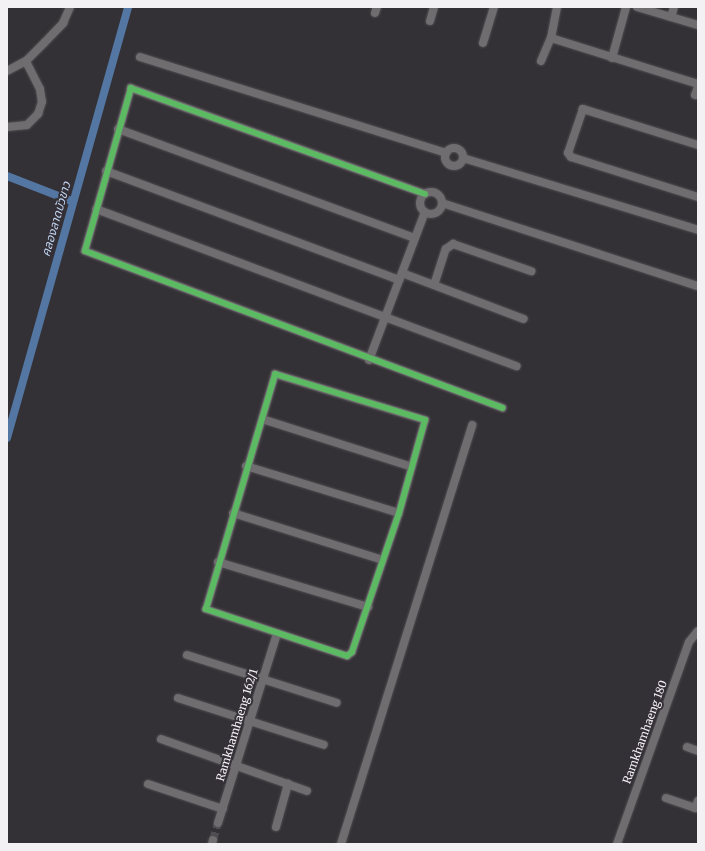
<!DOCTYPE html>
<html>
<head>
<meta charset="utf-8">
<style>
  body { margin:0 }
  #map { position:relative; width:705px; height:851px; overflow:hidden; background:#343136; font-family:Merriweather,"Noto Sans Thai",serif }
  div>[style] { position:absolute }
  .canal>* { height:8px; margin:-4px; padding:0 4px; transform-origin:4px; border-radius:4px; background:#5377a2 }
  .street-tunnel>* { height:8px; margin-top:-4px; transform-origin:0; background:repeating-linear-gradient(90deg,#514e53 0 8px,transparent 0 12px) }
  .roads { filter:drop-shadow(0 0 1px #504d51) drop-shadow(0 0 1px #504d51) }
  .street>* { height:8px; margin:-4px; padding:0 4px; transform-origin:4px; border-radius:4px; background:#706d70 }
  .street>.ring { margin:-4px; padding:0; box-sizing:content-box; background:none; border:8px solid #706d70; border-radius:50% }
  .cycleway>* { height:6px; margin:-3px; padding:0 3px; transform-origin:3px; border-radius:3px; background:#5cba63 }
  span { translate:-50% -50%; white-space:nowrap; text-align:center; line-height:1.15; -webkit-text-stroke:4px #353037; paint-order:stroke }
  .street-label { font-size:11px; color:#f4f1f5 }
  .water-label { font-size:12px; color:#c0d7f2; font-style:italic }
  .frame { position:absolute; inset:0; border:8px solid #f4f1f5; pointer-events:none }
</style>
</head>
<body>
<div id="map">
  <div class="canal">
    <i style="left:7px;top:176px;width:69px;rotate:21.3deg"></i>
    <i style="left:7px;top:438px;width:448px;rotate:-74.3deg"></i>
  </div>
  <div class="street-tunnel">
    <i style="left:213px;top:840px;width:18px;rotate:-74deg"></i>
  </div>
  <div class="roads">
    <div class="street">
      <i style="left:637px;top:7px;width:64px;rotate:16.4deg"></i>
      <i style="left:375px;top:13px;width:6px;rotate:-72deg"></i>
      <i style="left:671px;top:17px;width:10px;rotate:-73deg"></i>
      <i style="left:430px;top:21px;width:15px;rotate:-74deg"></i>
      <i style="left:551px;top:38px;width:154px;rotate:17.4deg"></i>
      <i style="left:483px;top:43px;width:38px;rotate:-73deg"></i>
      <i style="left:140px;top:57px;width:321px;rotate:17.4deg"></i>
      <i style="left:612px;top:58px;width:53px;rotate:-74.6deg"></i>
      <i style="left:541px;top:61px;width:25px;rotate:-67deg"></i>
      <i style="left:551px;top:38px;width:32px;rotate:-79deg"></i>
      <i style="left:7px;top:71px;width:21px;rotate:-28deg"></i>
      <i style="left:26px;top:61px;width:25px;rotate:-45deg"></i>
      <i style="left:44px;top:43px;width:28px;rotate:-46deg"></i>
      <i style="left:63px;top:23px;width:17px;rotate:-66deg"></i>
      <i style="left:695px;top:95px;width:9px;rotate:-69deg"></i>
      <i style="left:7px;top:127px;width:20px;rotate:-6deg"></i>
      <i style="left:27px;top:125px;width:16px;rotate:-45deg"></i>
      <i style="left:38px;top:114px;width:13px;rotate:-72deg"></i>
      <i style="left:42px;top:102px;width:13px;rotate:-99deg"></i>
      <i style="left:40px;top:89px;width:31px;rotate:-117deg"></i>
      <i style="left:118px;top:129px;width:316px;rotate:20.2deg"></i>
      <i style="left:698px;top:145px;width:121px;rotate:-162.6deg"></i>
      <i style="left:583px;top:109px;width:46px;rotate:108.8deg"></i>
      <i style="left:568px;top:153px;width:5px;rotate:53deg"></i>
      <i style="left:571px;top:157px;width:133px;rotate:17.5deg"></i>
      <i class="ring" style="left:445px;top:148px;width:10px;height:10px"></i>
      <i style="left:463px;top:158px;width:246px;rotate:17deg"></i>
      <i style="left:106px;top:171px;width:313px;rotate:20.4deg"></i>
      <i class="ring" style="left:420px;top:192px;width:14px;height:14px"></i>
      <i style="left:425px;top:194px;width:313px;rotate:-160.2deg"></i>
      <i style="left:131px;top:88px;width:169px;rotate:105.8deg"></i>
      <i style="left:85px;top:251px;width:446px;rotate:20.6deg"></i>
      <i style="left:442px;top:203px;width:269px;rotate:18deg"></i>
      <i style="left:96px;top:209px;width:449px;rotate:20.5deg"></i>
      <i style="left:402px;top:273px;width:130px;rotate:20.7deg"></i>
      <i style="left:434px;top:285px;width:38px;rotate:-72deg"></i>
      <i style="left:446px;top:249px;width:9px;rotate:-36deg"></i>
      <i style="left:453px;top:244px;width:83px;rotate:19.1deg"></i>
      <i style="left:369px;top:360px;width:158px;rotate:-69.3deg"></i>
      <i style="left:275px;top:374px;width:157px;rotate:17deg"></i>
      <i style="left:425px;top:420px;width:97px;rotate:105.6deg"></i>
      <i style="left:399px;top:513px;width:147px;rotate:108.7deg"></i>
      <i style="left:352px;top:652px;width:6px;rotate:141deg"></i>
      <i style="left:347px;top:656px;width:149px;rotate:-161.6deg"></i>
      <i style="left:206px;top:609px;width:245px;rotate:-73.6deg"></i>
      <i style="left:262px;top:419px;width:157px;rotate:17.7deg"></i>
      <i style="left:246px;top:466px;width:160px;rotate:17.1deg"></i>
      <i style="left:233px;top:513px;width:157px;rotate:17.4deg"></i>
      <i style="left:218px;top:562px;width:157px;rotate:16.7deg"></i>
      <i style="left:187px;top:655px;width:157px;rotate:17.7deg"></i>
      <i style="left:178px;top:698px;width:153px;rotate:17.8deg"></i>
      <i style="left:161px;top:739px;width:155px;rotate:19.6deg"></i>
      <i style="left:687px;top:747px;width:12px;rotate:20deg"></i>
      <i style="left:148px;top:784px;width:79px;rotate:18.4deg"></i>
      <i style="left:666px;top:798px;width:31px;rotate:19deg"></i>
      <i style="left:695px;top:808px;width:8px;rotate:-67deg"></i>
      <i style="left:218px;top:823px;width:199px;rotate:-72.7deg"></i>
      <i style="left:276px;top:827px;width:45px;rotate:-74.4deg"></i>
      <i style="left:212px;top:844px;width:4px;rotate:-76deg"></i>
      <i style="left:341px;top:844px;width:439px;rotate:-72.6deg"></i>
      <i style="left:617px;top:844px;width:214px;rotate:-70.4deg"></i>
      <i style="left:689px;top:642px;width:14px;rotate:-51deg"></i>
    </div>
  </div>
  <div class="cycleway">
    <i style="left:425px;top:194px;width:313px;rotate:-160.2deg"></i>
    <i style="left:131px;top:88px;width:169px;rotate:105.8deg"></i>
    <i style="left:85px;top:251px;width:446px;rotate:20.6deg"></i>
    <i style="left:275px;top:374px;width:157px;rotate:17deg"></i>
    <i style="left:425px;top:420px;width:97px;rotate:105.6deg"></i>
    <i style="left:399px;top:513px;width:147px;rotate:108.7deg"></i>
    <i style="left:352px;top:652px;width:6px;rotate:141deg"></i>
    <i style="left:347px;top:656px;width:149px;rotate:-161.6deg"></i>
    <i style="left:206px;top:609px;width:245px;rotate:-73.6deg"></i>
  </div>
  <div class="street-label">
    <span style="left:237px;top:725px;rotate:-73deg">Ramkhamhaeng 162/1</span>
    <span style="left:645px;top:732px;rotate:-70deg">Ramkhamhaeng 180</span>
  </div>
  <div class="water-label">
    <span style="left:56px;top:219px;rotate:-74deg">คลองลาดบัวขาว</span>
  </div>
  <div class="frame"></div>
</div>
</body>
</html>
